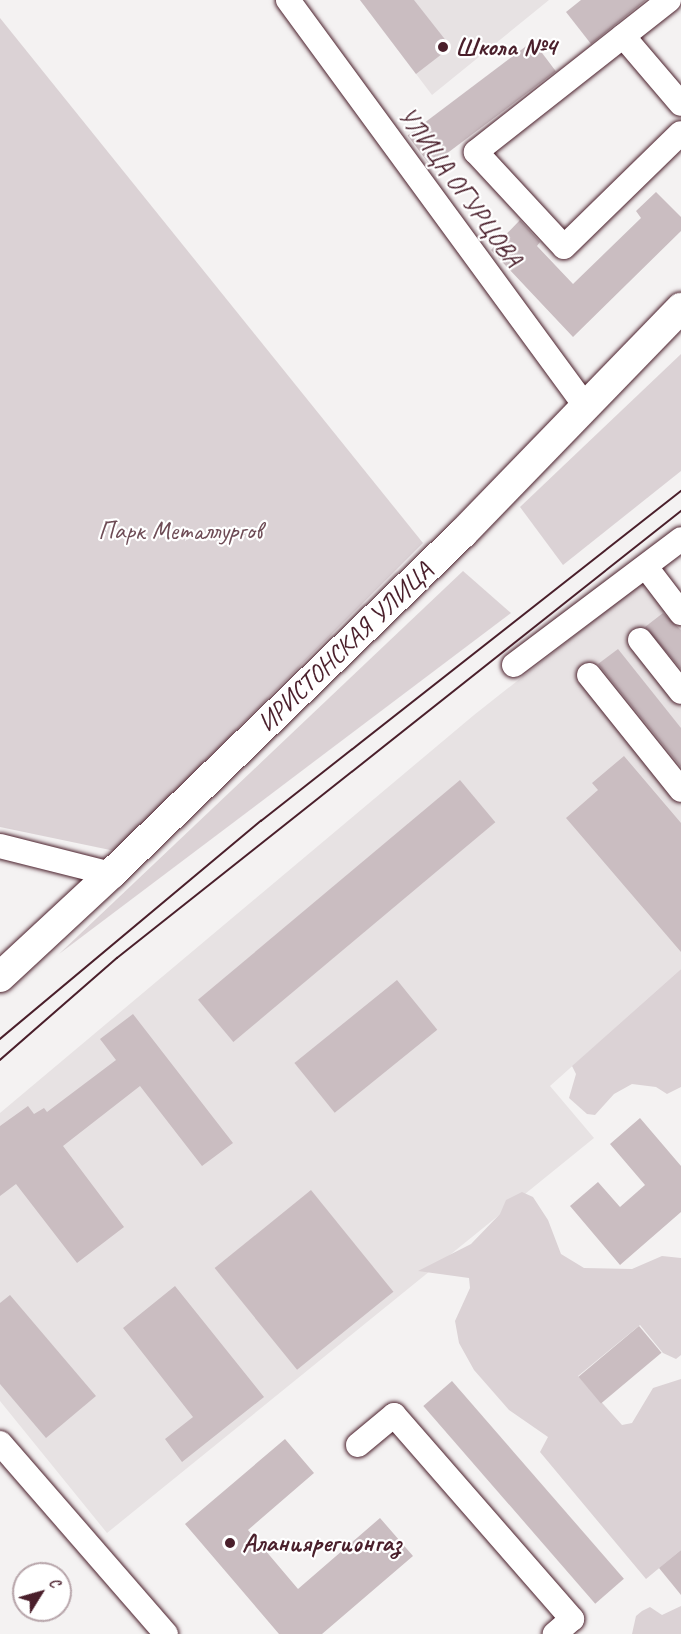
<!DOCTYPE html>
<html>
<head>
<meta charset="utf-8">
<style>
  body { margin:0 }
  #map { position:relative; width:681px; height:1634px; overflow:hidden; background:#f4f2f2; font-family:Caveat,sans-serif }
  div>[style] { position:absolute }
  .built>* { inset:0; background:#e7e2e3 }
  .green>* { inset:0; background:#dbd2d5 }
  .building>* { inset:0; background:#cabdc1; transform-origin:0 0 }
  .roads { filter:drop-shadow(0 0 2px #4a1f2b) drop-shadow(0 0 2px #4a1f2b) }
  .minor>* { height:24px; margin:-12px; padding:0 12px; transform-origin:12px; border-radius:12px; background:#fff }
  .major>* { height:30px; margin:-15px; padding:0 15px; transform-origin:15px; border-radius:15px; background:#fff }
  .tram>* { height:1.5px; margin:-0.75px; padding:0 0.75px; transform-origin:0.75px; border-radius:0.75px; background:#4a1f2b }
  .dots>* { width:16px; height:16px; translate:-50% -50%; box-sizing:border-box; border:3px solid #fff; border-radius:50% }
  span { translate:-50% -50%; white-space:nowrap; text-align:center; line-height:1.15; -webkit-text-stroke:4.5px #fff; paint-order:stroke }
  .poi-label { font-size:26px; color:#4a1f2b; font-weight:700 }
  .left { translate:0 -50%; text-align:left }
  .street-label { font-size:26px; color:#4a1f2b }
  .park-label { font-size:26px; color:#6e4c56 }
  .north { position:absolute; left:12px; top:1562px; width:60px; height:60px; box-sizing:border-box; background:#fff; border:2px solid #b7a5aa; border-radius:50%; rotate:53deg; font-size:16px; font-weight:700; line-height:24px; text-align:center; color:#4a1f2b }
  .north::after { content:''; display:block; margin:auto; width:21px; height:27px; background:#4a1f2b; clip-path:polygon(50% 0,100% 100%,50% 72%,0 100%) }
</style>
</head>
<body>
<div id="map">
  <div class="built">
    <i style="clip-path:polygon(360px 0,549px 0,432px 95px)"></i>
    <i style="clip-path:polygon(644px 581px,681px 628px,681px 969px,550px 1086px,594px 1138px,107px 1533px,0 1401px,0 1113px,474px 715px)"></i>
  </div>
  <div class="green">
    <i style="clip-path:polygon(0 18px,423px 543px,115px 851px,0 827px)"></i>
    <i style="clip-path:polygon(681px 354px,681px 471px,563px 565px,520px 507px)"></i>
    <i style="clip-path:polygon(463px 571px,511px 613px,59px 954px)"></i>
    <i style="clip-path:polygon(681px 969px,681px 1087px,667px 1094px,656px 1087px,632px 1084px,614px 1094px,595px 1115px,587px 1114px,569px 1098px,576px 1074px,572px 1066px)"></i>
    <i style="clip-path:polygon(522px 1192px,533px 1197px,548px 1220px,561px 1254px,584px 1268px,632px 1269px,662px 1256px,681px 1258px,681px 1355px,676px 1359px,663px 1353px,640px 1325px,578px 1376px,622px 1425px,632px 1423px,653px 1388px,681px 1379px,681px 1550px,646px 1579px,540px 1452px,548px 1437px,509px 1410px,474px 1370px,459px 1343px,455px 1321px,470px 1288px,469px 1278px,418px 1271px,471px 1244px,500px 1214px,506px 1200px)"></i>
    <i style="clip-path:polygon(681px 1606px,681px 1634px,632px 1634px,636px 1616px,642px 1611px,650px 1607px,662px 1615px)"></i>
  </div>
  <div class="building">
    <i style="clip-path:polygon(360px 0,414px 0,451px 47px,416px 74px)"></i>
    <i style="clip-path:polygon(581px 0,646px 0,591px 44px,566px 12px)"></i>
    <i style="left:533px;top:41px;width:38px;height:157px;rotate:53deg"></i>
    <i style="clip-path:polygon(656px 192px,681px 217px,681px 231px,573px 337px,491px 250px,520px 220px,540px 242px,537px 246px,573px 284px,641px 218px,636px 211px)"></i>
    <i style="clip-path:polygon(663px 613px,681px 630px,681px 669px,645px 627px)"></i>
    <i style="clip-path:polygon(618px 649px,681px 728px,681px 767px,598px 664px)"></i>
    <i style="clip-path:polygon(624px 756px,681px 823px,681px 952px,566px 818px,598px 790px,592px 783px)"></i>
    <i style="left:460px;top:780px;width:55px;height:342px;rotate:50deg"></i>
    <i style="left:397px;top:980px;width:64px;height:132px;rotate:51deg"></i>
    <i style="clip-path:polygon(133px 1014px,233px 1143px,202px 1166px,140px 1086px,63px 1146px,124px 1227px,77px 1263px,16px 1184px,0 1196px,0 1126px,28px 1106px,34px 1114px,44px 1108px,47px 1112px,116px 1060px,100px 1039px)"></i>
    <i style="clip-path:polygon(640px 1118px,681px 1166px,681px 1212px,620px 1265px,570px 1206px,598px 1182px,620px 1207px,645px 1185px,610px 1144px)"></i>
    <i style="left:311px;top:1190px;width:131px;height:124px;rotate:51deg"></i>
    <i style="clip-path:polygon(175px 1286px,264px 1397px,182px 1462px,165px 1439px,193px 1417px,123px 1328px)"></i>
    <i style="clip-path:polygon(10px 1295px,96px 1396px,46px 1438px,0 1384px,0 1303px)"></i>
    <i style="left:639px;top:1326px;width:35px;height:79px;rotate:50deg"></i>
    <i style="left:452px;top:1381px;width:262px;height:38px;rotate:49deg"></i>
    <i style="clip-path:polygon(285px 1439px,314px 1473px,248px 1530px,298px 1589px,380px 1518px,413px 1556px,322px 1634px,279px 1634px,185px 1524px)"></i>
    <i style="clip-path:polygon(681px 1550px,681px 1595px,659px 1568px)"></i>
  </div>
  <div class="roads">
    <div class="minor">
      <i style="left:288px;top:0;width:504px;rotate:53.79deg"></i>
      <i style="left:669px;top:0;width:246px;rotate:141.8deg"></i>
      <i style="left:476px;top:152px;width:129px;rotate:47.2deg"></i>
      <i style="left:564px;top:247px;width:163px;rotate:-44.3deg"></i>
      <i style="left:623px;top:36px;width:89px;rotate:49.5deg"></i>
      <i style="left:646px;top:567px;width:58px;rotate:52.7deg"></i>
      <i style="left:640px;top:640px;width:66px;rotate:51.7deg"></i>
      <i style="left:514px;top:665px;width:209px;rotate:-37deg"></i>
      <i style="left:589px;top:675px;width:147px;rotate:51.3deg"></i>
      <i style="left:0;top:846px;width:114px;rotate:14.2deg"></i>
      <i style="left:0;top:1443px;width:253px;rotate:49deg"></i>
      <i style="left:358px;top:1445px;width:47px;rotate:-39.8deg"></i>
      <i style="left:394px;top:1415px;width:271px;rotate:48.9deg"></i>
      <i style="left:572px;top:1619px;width:23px;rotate:139deg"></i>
    </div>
    <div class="major">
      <i style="left:0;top:977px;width:151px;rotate:-42.9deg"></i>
      <i style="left:111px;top:874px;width:489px;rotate:-44.1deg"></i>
      <i style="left:462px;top:534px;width:315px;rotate:-45.9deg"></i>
    </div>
  </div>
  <div class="tram">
    <i style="left:0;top:1039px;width:340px;rotate:-39.9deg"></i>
    <i style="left:261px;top:821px;width:534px;rotate:-38.16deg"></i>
    <i style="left:0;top:1060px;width:155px;rotate:-41.1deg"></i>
    <i style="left:117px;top:958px;width:720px;rotate:-38.4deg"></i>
  </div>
  <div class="dots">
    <i style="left:443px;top:47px;background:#4a1f2b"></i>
    <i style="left:230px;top:1543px;background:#4a1f2b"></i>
  </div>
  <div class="poi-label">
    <span class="left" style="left:455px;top:47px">Школа №4</span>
    <span class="left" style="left:242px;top:1543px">Аланиярегионгаз</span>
  </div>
  <div class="street-label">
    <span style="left:460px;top:187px;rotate:54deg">УЛИЦА ОГУРЦОВА</span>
    <span style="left:345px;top:647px;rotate:-44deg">ИРИСТОНСКАЯ УЛИЦА</span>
  </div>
  <div class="park-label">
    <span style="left:180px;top:531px">Парк Металлургов</span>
  </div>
  <div class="north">С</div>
</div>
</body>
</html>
